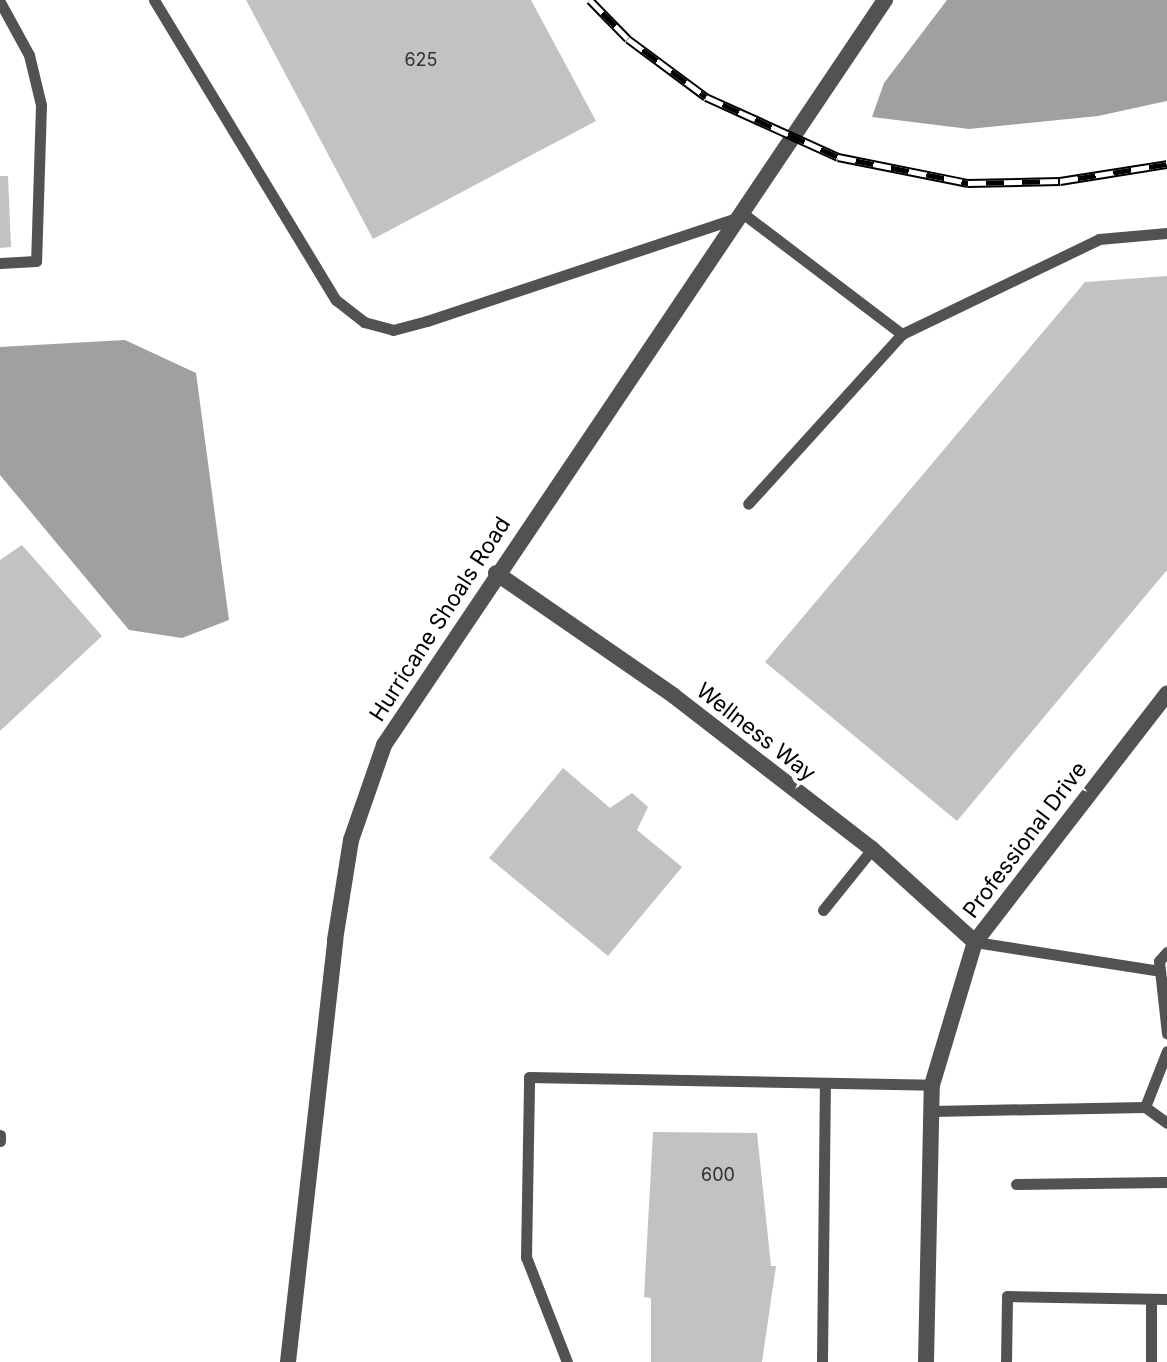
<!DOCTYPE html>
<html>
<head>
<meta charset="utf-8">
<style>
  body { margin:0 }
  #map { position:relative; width:1167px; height:1362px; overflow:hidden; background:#fff; font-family:Inter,sans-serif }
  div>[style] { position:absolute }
  .water>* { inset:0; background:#a0a0a0 }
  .building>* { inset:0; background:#c2c2c2 }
  .service>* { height:11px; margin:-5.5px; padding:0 5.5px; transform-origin:5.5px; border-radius:5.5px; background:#525252 }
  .minor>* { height:16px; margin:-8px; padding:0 8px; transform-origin:8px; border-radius:8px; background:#525252 }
  .tertiary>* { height:16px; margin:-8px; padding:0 8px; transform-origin:8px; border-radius:8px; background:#525252 }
  .rail>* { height:9px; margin-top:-4.5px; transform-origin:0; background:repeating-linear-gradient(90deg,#fff 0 18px,#000 0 36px); box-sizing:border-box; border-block:2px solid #000 }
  span { translate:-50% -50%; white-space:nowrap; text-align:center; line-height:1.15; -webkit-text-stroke:8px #fff; paint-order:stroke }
  .number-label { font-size:18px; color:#303030 }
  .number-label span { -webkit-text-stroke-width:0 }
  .street-label { font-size:22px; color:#000 }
</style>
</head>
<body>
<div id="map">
  <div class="water">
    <i style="clip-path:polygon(947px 0,1167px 0,1167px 101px,1098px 116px,969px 129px,872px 117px,884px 83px)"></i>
    <i style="clip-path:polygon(125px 340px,196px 373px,229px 620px,182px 638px,129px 630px,0 475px,0 347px)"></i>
  </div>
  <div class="building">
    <i style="clip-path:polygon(246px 0,531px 0,596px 121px,373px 239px)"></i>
    <i style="clip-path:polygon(0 176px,8px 176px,11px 247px,0 248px)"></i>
    <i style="clip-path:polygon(1167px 276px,1167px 570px,957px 821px,765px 662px,1085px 282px)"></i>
    <i style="clip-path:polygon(22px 545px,102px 636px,0 731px,0 560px)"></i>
    <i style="clip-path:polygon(563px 768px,610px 808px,632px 793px,648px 807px,637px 830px,682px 867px,608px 956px,489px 858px)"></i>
    <i style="clip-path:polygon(653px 1132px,757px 1133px,771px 1266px,776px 1266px,762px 1362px,651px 1362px,651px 1298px,644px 1297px)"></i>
  </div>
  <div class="service">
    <i style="left:154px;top:0;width:351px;rotate:58.8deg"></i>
    <i style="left:336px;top:300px;width:36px;rotate:38deg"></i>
    <i style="left:364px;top:322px;width:30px;rotate:15deg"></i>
    <i style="left:393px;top:330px;width:35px;rotate:-15deg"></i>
    <i style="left:427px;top:321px;width:335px;rotate:-18.4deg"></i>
    <i style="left:745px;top:215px;width:197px;rotate:37.2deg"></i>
    <i style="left:902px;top:334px;width:229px;rotate:132.2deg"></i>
    <i style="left:0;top:2px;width:60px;rotate:61.3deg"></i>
    <i style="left:29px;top:55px;width:51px;rotate:76.5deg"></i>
    <i style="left:41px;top:105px;width:156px;rotate:91.8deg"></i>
    <i style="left:36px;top:261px;width:36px;rotate:177deg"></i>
    <i style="left:902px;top:334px;width:219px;rotate:-25.7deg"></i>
    <i style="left:1099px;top:239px;width:68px;rotate:-5deg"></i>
    <i style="left:823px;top:910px;width:78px;rotate:-51.2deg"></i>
    <i style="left:975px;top:942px;width:187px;rotate:8.9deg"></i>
    <i style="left:1167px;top:952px;width:12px;rotate:132deg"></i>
    <i style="left:1159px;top:961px;width:73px;rotate:83.7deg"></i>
    <i style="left:1145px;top:1107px;width:27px;rotate:36deg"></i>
    <i style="left:932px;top:1111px;width:213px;rotate:-1.1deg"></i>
    <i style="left:1145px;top:1107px;width:60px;rotate:-68.6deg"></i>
    <i style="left:0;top:1135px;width:6px;rotate:90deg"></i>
    <i style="left:1016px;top:1184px;width:151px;rotate:-0.8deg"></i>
    <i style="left:567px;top:1362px;width:113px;rotate:-111.3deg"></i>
    <i style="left:526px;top:1257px;width:180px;rotate:-89deg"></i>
    <i style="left:529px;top:1077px;width:403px;rotate:1.1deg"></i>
    <i style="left:822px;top:1362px;width:279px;rotate:-89.4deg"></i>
    <i style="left:1006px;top:1362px;width:66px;rotate:-89.1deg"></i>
    <i style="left:1007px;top:1296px;width:160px;rotate:1.1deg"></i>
    <i style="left:1151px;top:1362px;width:63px;rotate:-90deg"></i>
  </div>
  <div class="minor">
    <i style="left:496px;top:573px;width:216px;rotate:34.6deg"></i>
    <i style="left:674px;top:696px;width:250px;rotate:37.7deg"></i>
    <i style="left:872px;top:849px;width:139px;rotate:42.1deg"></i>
    <i style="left:288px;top:1362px;width:425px;rotate:-83.6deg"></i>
    <i style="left:335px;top:940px;width:101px;rotate:-80.9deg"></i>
    <i style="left:351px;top:840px;width:101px;rotate:-70.8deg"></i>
    <i style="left:384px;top:745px;width:898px;rotate:-56.08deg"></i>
  </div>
  <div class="tertiary">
    <i style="left:926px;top:1362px;width:277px;rotate:-88.8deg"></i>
    <i style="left:932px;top:1085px;width:149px;rotate:-73.3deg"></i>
    <i style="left:975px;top:942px;width:314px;rotate:-52.3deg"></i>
  </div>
  <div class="rail">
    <i style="left:590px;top:0;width:54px;rotate:45.7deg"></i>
    <i style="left:628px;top:39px;width:97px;rotate:36.6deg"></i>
    <i style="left:706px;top:97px;width:145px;rotate:24.4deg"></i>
    <i style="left:838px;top:157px;width:133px;rotate:11.3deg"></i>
    <i style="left:968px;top:183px;width:92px;rotate:-1.2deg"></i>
    <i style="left:1060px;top:181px;width:108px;rotate:-9deg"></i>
  </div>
  <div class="number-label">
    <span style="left:421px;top:60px">625</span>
    <span style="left:718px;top:1175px">600</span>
  </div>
  <div class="street-label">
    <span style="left:440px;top:619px;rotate:-57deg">Hurricane Shoals Road</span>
    <span style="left:756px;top:732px;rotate:38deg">Wellness Way</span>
    <span style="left:1025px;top:840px;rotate:-53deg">Professional Drive</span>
  </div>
</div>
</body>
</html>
